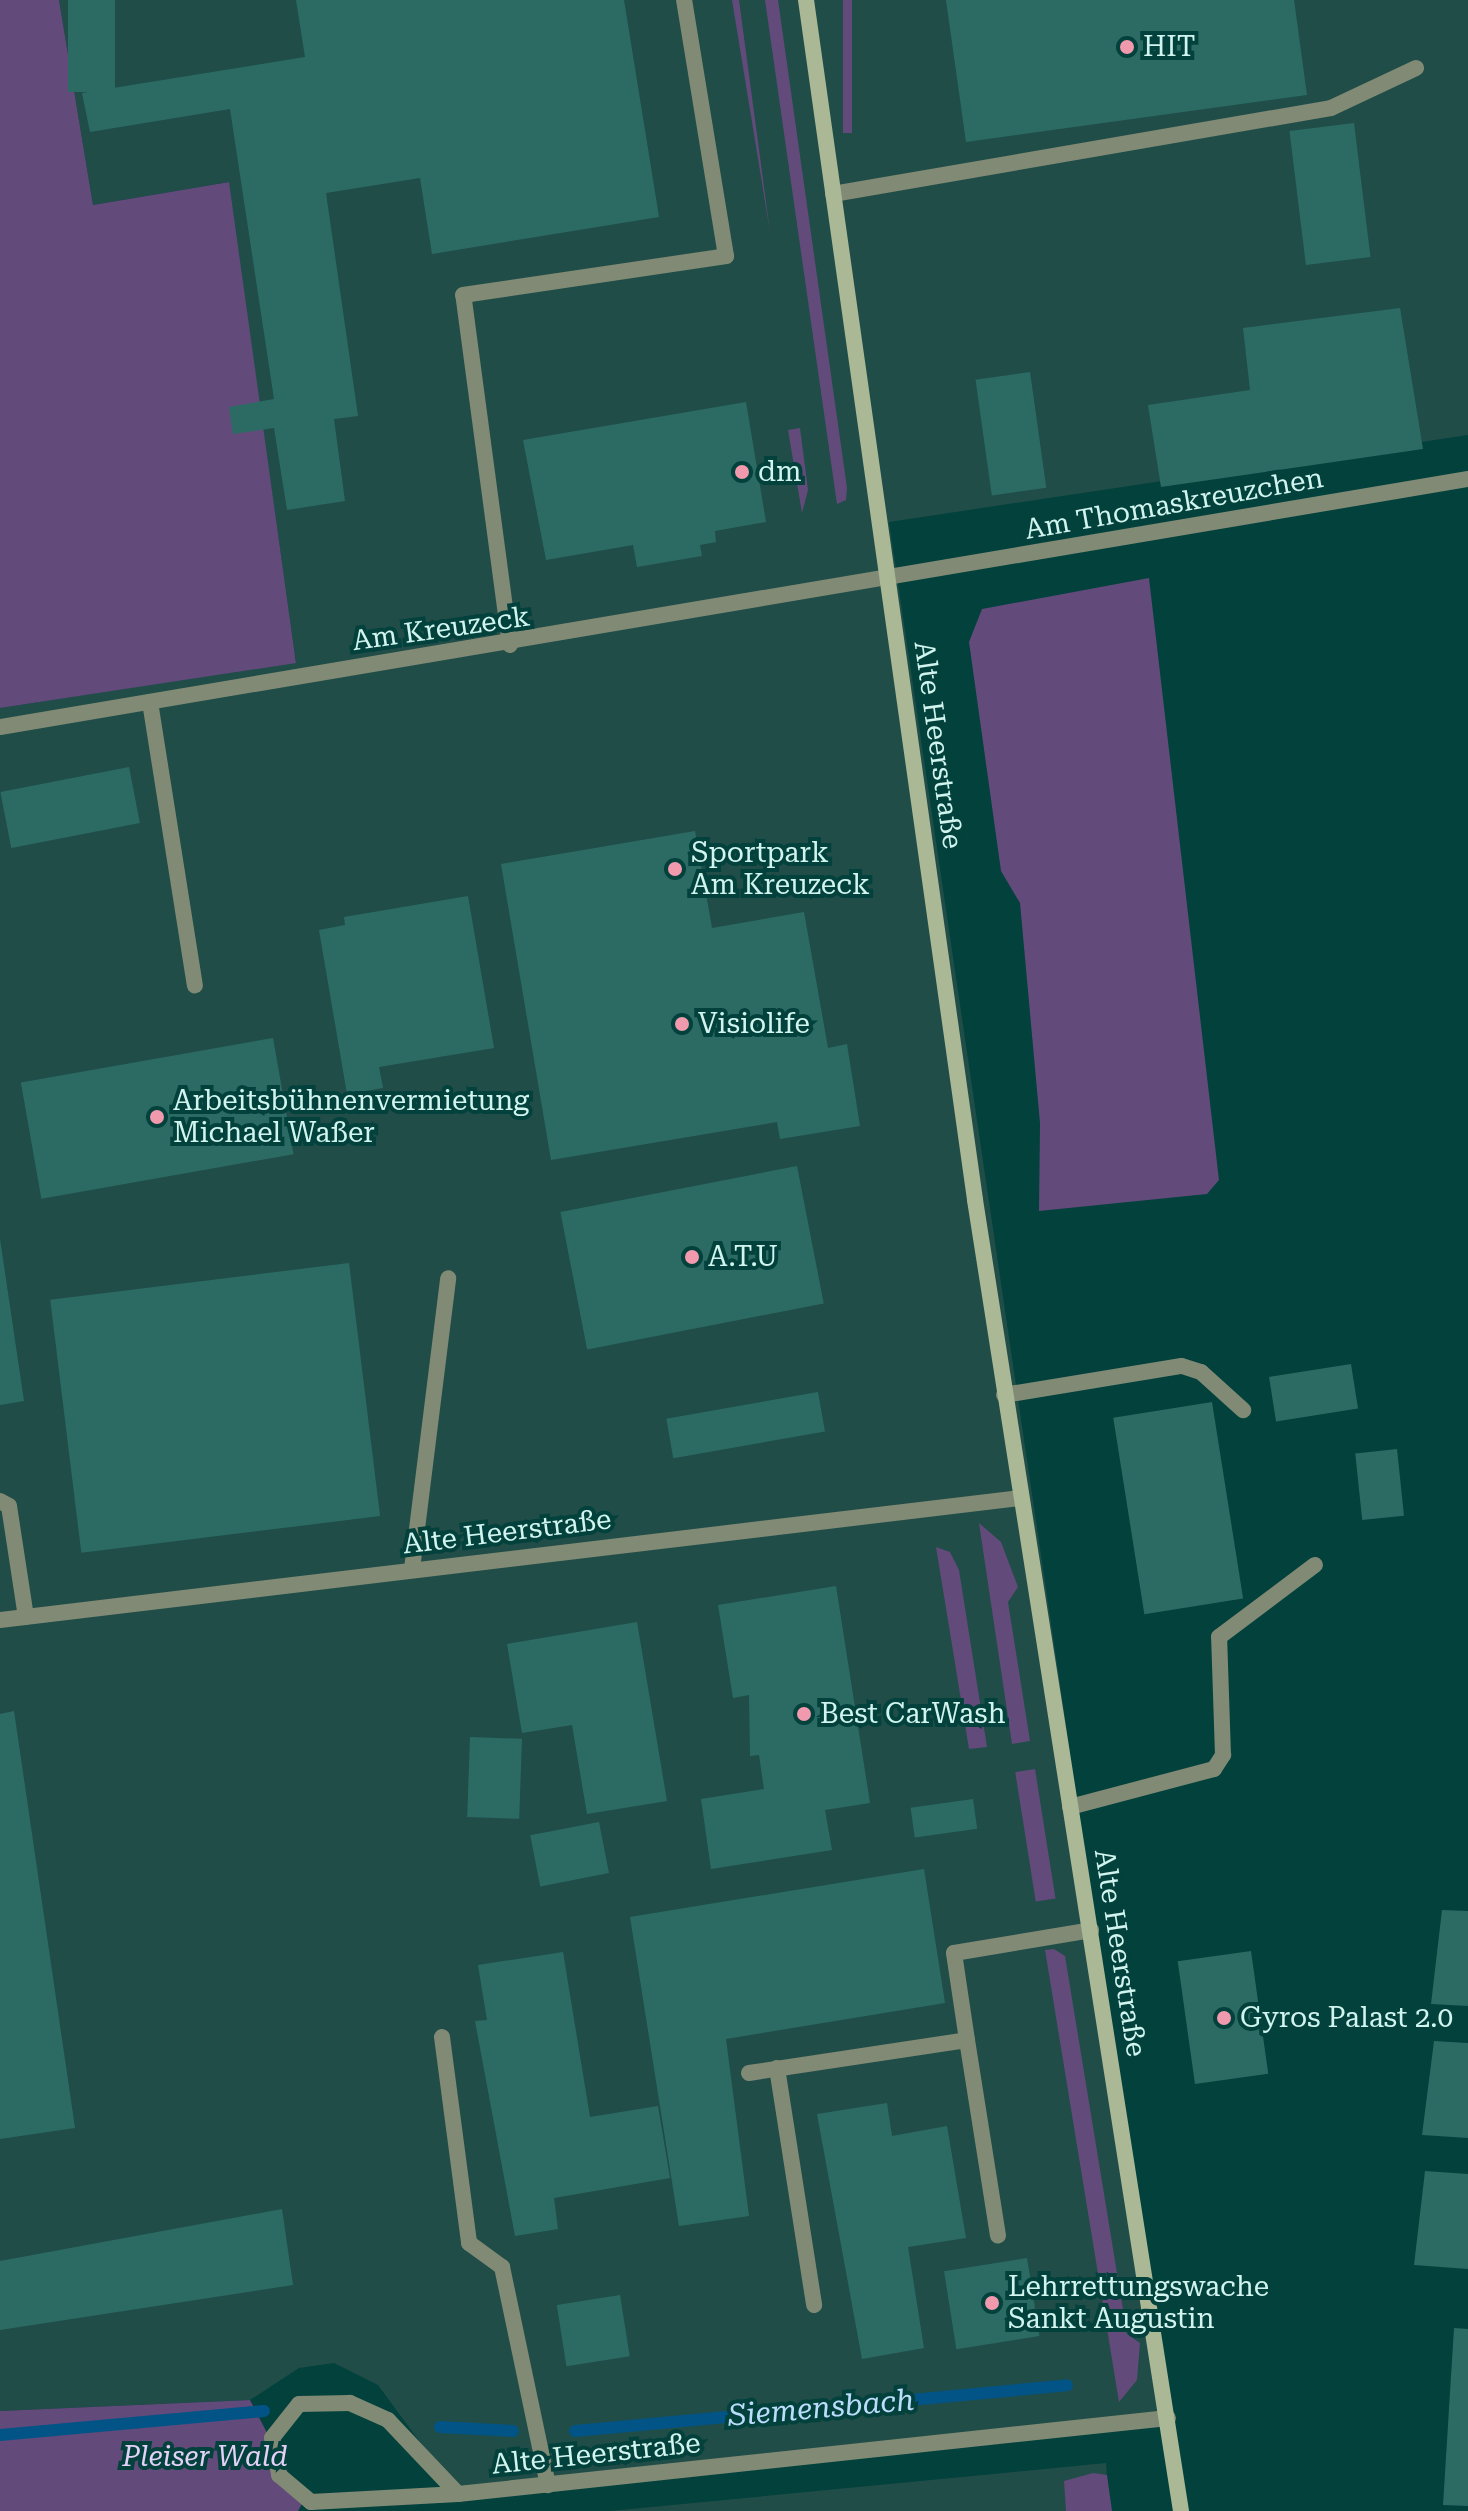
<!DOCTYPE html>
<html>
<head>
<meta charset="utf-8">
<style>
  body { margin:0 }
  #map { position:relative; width:1468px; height:2511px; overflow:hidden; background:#02413c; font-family:"Roboto Serif",serif }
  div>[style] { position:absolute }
  .built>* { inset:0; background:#204d48 }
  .green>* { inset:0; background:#624a7b; transform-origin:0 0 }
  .stream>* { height:12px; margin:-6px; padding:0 6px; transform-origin:6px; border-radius:6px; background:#025487 }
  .building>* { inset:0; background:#2c6b64; transform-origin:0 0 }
  .lane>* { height:16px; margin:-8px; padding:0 8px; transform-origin:8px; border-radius:8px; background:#818a74 }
  .street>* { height:16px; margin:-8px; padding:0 8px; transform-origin:8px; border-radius:8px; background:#818a74 }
  .secondary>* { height:16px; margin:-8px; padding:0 8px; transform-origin:8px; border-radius:8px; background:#aab896 }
  .dots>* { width:22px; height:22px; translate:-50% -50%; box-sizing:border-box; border:4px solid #02413c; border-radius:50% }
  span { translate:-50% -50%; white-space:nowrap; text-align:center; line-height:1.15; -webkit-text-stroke:8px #02413c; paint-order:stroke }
  .poi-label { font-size:28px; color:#d1f4ef }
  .left { translate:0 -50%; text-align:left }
  .street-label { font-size:28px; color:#d1f4ef }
  .park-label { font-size:28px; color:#e3d1f8; font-style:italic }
  .water-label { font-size:30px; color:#bbddfb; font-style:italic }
</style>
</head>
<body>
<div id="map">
  <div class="built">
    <i style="clip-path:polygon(59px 0,1468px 0,1468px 435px,889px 522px,1168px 2418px,458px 2494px,378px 2385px,334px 2363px,299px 2368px,250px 2400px,0 2411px,0 708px,296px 662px,228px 182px,93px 205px)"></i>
    <i style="clip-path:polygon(1106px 2463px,1109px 2511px,610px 2511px,1014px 2472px)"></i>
  </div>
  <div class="green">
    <i style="clip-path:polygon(0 0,59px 0,93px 205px,229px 182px,296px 663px,0 708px)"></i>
    <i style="clip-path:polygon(732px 0,739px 0,770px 232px)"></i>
    <i style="clip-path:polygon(765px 0,778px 0,847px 488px,846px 500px,837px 504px)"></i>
    <i style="left:843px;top:0;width:9px;height:133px"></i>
    <i style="clip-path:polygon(800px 428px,808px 490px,802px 513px,788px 430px)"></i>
    <i style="clip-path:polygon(1149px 578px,1219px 1180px,1207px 1194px,1039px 1211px,1040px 1123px,1020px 903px,1001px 871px,969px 642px,982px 609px)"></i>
    <i style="clip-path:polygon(979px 1523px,1001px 1542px,1018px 1587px,1008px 1602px,1030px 1741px,1012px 1744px)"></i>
    <i style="clip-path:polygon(936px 1547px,950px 1552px,959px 1570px,987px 1747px,969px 1749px)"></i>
    <i style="left:1035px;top:1769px;width:131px;height:20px;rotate:81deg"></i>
    <i style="clip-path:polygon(1054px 1949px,1065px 1956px,1127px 2334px,1140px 2343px,1137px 2380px,1119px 2402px,1045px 1950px)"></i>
    <i style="clip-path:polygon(250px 2400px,303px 2502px,298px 2511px,0 2511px,0 2411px)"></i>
    <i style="clip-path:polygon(1093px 2473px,1107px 2475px,1112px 2511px,1066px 2511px,1064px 2481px)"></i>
  </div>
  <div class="stream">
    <i style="left:440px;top:2427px;width:73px;rotate:3.1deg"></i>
    <i style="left:575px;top:2431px;width:494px;rotate:-5.3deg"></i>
    <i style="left:0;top:2435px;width:265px;rotate:-5.2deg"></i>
  </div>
  <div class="building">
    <i style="left:68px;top:0;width:47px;height:92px"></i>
    <i style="clip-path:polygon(296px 0,624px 0,659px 217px,432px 254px,420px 178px,326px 193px,358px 416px,334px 419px,345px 501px,287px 510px,274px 428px,233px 434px,229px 407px,274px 399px,230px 109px,90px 132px,82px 93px,305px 57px)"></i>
    <i style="clip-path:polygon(946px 0,1294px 0,1307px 95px,966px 142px)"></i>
    <i style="left:1354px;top:123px;width:135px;height:65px;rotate:83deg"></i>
    <i style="clip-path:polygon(1400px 308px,1423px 449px,1161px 487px,1148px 405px,1250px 390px,1243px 328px)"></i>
    <i style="left:1030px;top:372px;width:117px;height:55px;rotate:82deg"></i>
    <i style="clip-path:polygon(746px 402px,766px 522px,715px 531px,716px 542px,700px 545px,702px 556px,637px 567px,633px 545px,546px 560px,523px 440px)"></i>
    <i style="left:129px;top:767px;width:57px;height:131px;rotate:79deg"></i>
    <i style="clip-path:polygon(695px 831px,712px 928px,804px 912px,828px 1048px,847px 1044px,860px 1126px,780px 1139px,777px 1122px,551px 1160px,501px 864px)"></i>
    <i style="clip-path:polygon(468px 896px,494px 1048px,379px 1067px,383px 1088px,347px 1094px,319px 930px,345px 925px,344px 917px)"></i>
    <i style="left:273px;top:1038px;width:118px;height:256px;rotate:80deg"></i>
    <i style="left:797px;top:1166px;width:140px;height:241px;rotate:79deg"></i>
    <i style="clip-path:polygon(0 1239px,24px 1401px,0 1405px)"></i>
    <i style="left:349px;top:1263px;width:255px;height:301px;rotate:83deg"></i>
    <i style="left:1351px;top:1364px;width:45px;height:83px;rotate:81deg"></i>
    <i style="left:818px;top:1392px;width:40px;height:154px;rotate:80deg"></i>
    <i style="left:1212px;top:1402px;width:199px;height:100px;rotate:81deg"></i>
    <i style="left:1397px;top:1449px;width:67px;height:42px;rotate:84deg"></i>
    <i style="clip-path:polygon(836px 1586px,870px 1803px,825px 1810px,832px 1850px,711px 1869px,701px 1799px,764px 1789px,759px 1755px,750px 1756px,749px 1695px,733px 1698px,718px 1605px)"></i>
    <i style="clip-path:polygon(637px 1622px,667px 1801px,587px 1814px,572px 1725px,522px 1733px,507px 1644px)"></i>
    <i style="clip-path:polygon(14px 1711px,75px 2128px,0 2139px,0 1714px)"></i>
    <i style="left:470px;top:1737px;width:52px;height:80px;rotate:2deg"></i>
    <i style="left:973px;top:1799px;width:30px;height:63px;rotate:82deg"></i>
    <i style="left:599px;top:1822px;width:52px;height:70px;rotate:79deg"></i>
    <i style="clip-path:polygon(924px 1869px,945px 2003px,726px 2039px,749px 2216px,679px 2226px,630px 1917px)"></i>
    <i style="clip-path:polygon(1442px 1910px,1468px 1911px,1468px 2006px,1431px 2004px)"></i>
    <i style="left:1251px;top:1951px;width:124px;height:74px;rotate:82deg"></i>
    <i style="clip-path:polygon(563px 1952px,590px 2117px,658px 2106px,670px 2178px,554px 2198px,558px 2229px,515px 2236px,475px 2021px,487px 2020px,478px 1965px)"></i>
    <i style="clip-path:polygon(1434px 2041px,1468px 2043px,1468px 2138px,1422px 2135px)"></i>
    <i style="clip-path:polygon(887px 2103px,892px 2136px,947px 2126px,966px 2238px,908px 2247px,924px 2348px,862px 2359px,817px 2114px)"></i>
    <i style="clip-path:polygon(1425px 2171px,1468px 2174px,1468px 2269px,1414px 2265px)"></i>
    <i style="clip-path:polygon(282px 2209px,293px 2285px,0 2330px,0 2261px)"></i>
    <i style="left:1027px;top:2258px;width:79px;height:84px;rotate:81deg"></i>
    <i style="left:620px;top:2295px;width:62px;height:64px;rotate:81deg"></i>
    <i style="clip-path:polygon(1454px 2328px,1468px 2329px,1468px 2506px,1443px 2505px)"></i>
  </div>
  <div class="lane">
    <i style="left:833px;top:194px;width:505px;rotate:-9.8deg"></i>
    <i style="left:1331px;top:108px;width:94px;rotate:-25.2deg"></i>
    <i style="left:510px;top:645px;width:353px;rotate:-97.6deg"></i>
    <i style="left:463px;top:295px;width:266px;rotate:-8.4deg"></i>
    <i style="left:726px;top:256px;width:259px;rotate:-99.3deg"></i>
    <i style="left:150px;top:702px;width:287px;rotate:81deg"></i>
    <i style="left:1004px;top:1395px;width:180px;rotate:-9.3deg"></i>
    <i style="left:1182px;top:1366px;width:20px;rotate:18deg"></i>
    <i style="left:1201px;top:1372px;width:57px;rotate:42.1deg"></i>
    <i style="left:0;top:1501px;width:10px;rotate:29deg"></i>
    <i style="left:9px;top:1506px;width:112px;rotate:81.3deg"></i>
    <i style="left:412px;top:1569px;width:293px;rotate:-82.9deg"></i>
    <i style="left:1070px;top:1807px;width:149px;rotate:-14.8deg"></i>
    <i style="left:1214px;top:1769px;width:17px;rotate:-57deg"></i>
    <i style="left:1223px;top:1755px;width:118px;rotate:-91.9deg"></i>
    <i style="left:1219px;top:1637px;width:120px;rotate:-36.9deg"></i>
    <i style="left:442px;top:2037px;width:208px;rotate:82.5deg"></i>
    <i style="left:469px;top:2243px;width:41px;rotate:36deg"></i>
    <i style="left:502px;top:2267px;width:223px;rotate:78.1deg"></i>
    <i style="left:967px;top:2040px;width:198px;rotate:81deg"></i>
    <i style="left:777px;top:2068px;width:240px;rotate:81.1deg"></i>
    <i style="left:749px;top:2073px;width:220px;rotate:-8.6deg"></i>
    <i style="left:967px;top:2040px;width:88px;rotate:-98.5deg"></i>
    <i style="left:954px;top:1953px;width:139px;rotate:-9.5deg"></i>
  </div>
  <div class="street">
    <i style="left:0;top:727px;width:1489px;rotate:-9.59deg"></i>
    <i style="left:0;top:1620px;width:1027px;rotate:-6.82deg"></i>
    <i style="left:458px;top:2494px;width:102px;rotate:-133.4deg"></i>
    <i style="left:388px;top:2420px;width:42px;rotate:-155.9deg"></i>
    <i style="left:350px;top:2403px;width:51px;rotate:178.9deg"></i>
    <i style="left:299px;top:2404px;width:43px;rotate:128.5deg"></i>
    <i style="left:272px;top:2438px;width:38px;rotate:79deg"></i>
    <i style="left:279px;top:2475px;width:42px;rotate:40.2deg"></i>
    <i style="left:311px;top:2502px;width:147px;rotate:-3.1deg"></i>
    <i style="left:458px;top:2494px;width:714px;rotate:-6.11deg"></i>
  </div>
  <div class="secondary">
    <i style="left:806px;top:0;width:1212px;rotate:81.98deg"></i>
    <i style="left:975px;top:1200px;width:1327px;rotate:81.07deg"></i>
  </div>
  <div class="dots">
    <i style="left:1127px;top:47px;background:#f29aad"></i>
    <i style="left:742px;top:472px;background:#f29aad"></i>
    <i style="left:675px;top:869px;background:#f29aad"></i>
    <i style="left:682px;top:1024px;background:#f29aad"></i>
    <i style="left:157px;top:1117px;background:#f29aad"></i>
    <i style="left:692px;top:1257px;background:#f29aad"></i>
    <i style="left:804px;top:1714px;background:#f29aad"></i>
    <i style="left:1224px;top:2018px;background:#f29aad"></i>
    <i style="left:992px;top:2303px;background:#f29aad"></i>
  </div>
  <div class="poi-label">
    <span class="left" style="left:1143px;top:47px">HIT</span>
    <span class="left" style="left:758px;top:472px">dm</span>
    <span class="left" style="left:691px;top:869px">Sportpark<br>Am Kreuzeck</span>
    <span class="left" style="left:698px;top:1024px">Visiolife</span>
    <span class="left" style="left:173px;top:1117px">Arbeitsbühnenvermietung<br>Michael Waßer</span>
    <span class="left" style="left:708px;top:1257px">A.T.U</span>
    <span class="left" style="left:820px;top:1714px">Best CarWash</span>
    <span class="left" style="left:1240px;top:2018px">Gyros Palast 2.0</span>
    <span class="left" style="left:1008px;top:2303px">Lehrrettungswache<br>Sankt Augustin</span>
  </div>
  <div class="street-label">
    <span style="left:1174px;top:504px;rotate:-10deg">Am Thomaskreuzchen</span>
    <span style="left:441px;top:629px;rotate:-8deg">Am Kreuzeck</span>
    <span style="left:938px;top:745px;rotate:82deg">Alte Heerstraße</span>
    <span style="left:507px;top:1532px;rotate:-7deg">Alte Heerstraße</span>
    <span style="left:1120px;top:1953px;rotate:81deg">Alte Heerstraße</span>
    <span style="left:596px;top:2454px;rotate:-6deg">Alte Heerstraße</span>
  </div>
  <div class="park-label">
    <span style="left:205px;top:2457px">Pleiser Wald</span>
  </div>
  <div class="water-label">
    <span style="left:821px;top:2408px;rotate:-5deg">Siemensbach</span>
  </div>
</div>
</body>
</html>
